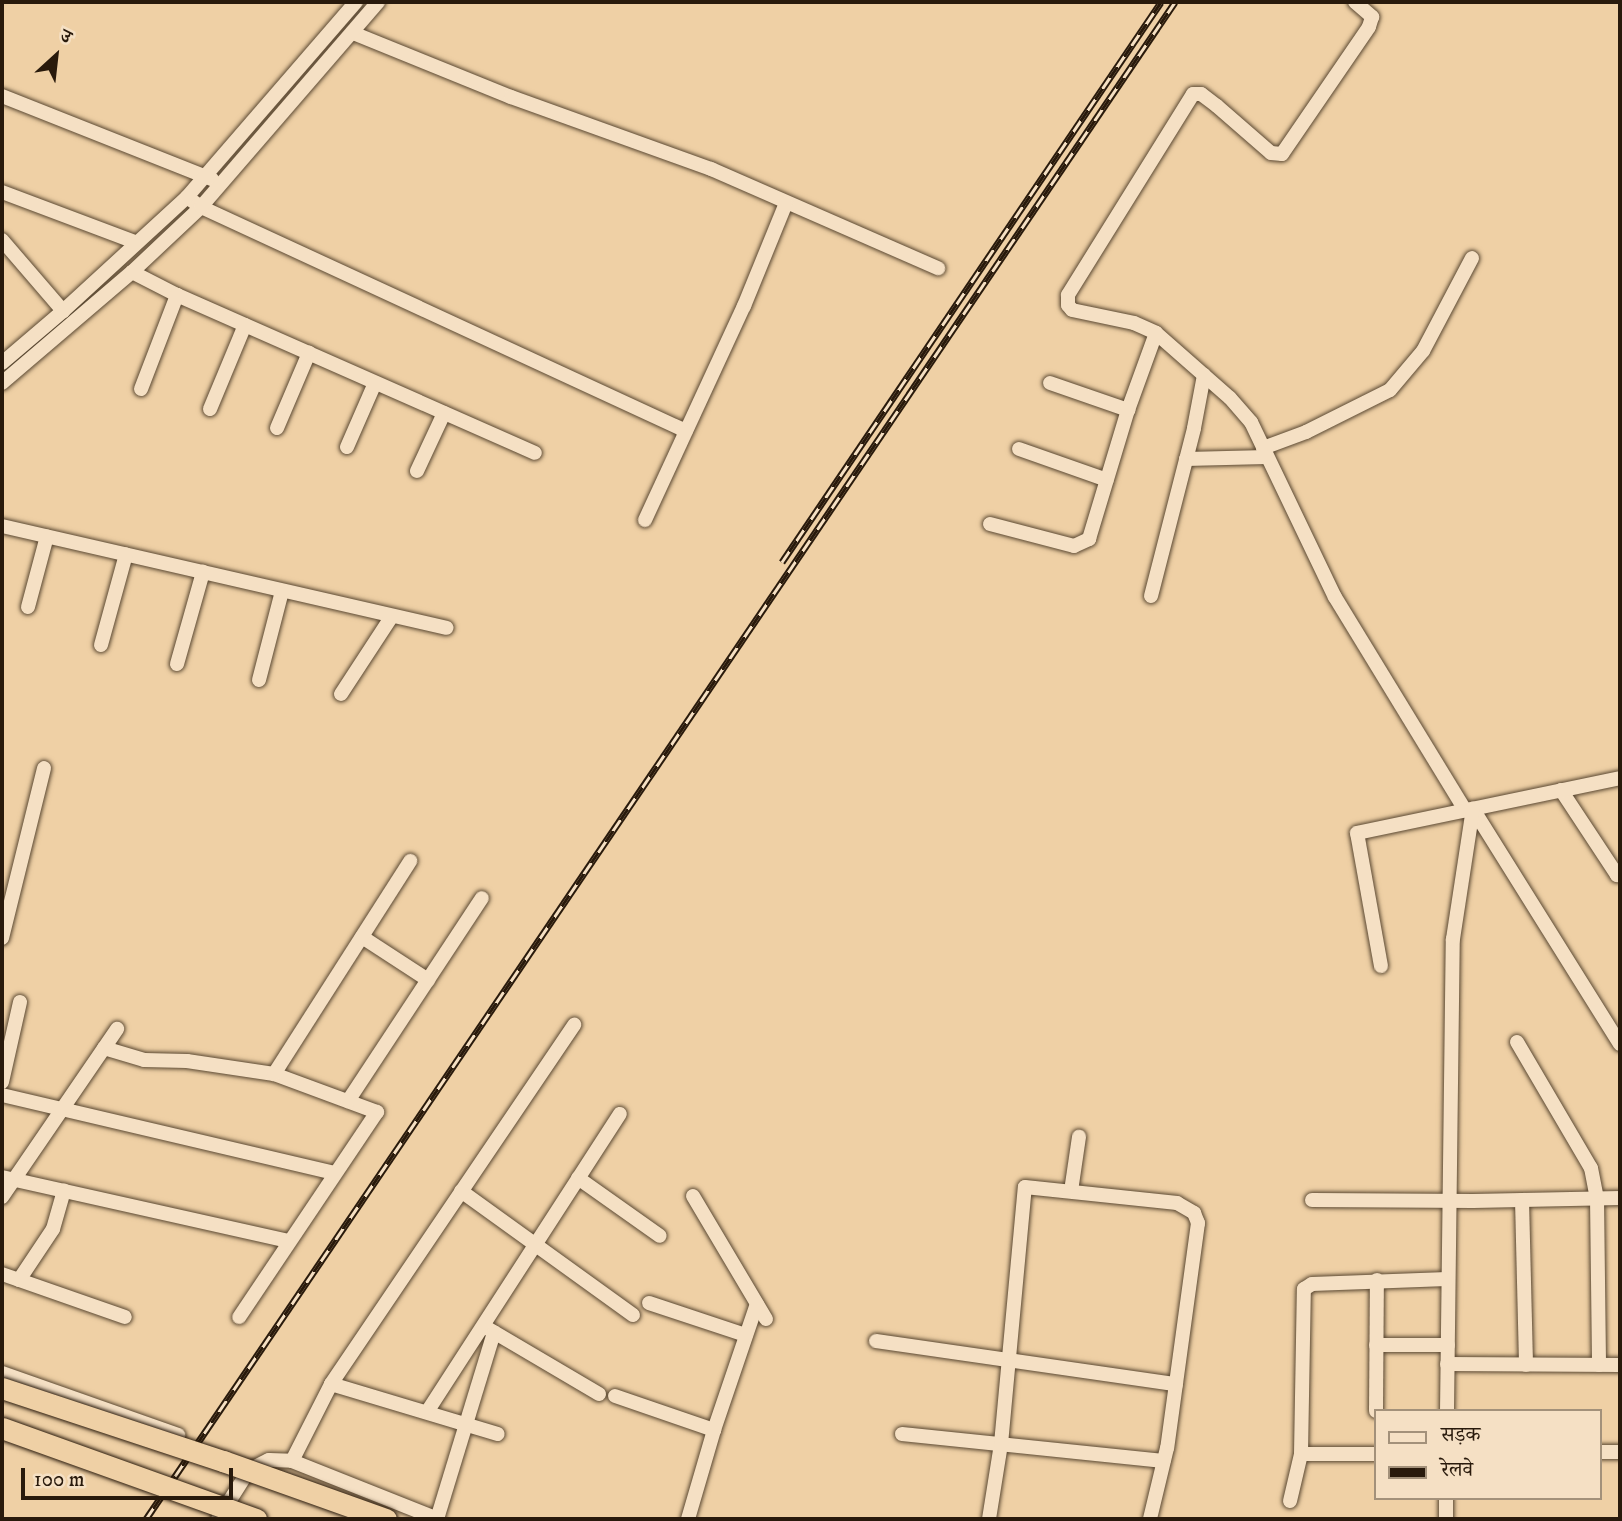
<!DOCTYPE html>
<html>
<head>
<meta charset="utf-8">
<style>
  body { margin:0 }
  #map { position:relative; width:1622px; height:1521px; overflow:hidden; background:#efd0a5; font-family:"IM FELL DW Pica","Noto Serif Devanagari",serif }
  div>[style] { position:absolute }
  .roads { filter:drop-shadow(0 0 2px #5a4832) drop-shadow(0 0 2px #5a4832) }
  .minor>* { height:14px; margin:-7px; padding:0 7px; transform-origin:7px; border-radius:7px; background:#f5e0c4 }
  .rail>* { height:7px; margin-top:-3.5px; transform-origin:0; background:repeating-linear-gradient(90deg,#f5e0c4 0 13px,#291a0c 0 26px); box-sizing:border-box; border-block:2px solid #291a0c }
  .bridges { filter:drop-shadow(0 0 2px #291a0c) drop-shadow(0 0 2px #291a0c) }
  .highway-bridge>* { height:21px; margin:-10.5px; padding:0 10.5px; transform-origin:10.5px; border-radius:10.5px; background:#efd0a5 }
  span { translate:-50% -50%; white-space:nowrap; text-align:center; line-height:1.15; -webkit-text-stroke:7px #f5e0c4; paint-order:stroke }
  .frame { position:absolute; inset:0; border:4px solid #291a0c; pointer-events:none }
  .legend { position:absolute; left:1374px; top:1409px; width:228px; height:91px; box-sizing:border-box; background:#f5e0c4; border:2px solid #a3917a; margin:0; padding:9px 12px; list-style:none; font-size:21px; color:#291a0c }
  .legend li { display:flex; align-items:center; gap:14px; height:35px }
  .legend b { width:35px; border:2px solid #a3917a }
  .north { position:absolute; left:21px; top:21px; width:70px; height:70px; -webkit-text-stroke:5px #f5e0c4; paint-order:stroke; rotate:27deg; font-size:19px; font-weight:700; line-height:28px; text-align:center; color:#291a0c }
  .north::after { content:''; display:block; margin:auto; width:24px; height:32px; background:#291a0c; clip-path:polygon(50% 0,100% 100%,50% 72%,0 100%) }
  .scale { position:absolute; left:21px; top:1468px; width:212px; height:32px; box-sizing:border-box; border:4px solid #291a0c; border-top:0; padding-left:9px; font-size:21px; line-height:24px; white-space:nowrap; color:#291a0c; -webkit-text-stroke:5px #f5e0c4; paint-order:stroke }
</style>
</head>
<body>
<div id="map">
  <div class="roads">
    <div class="minor">
      <i style="left:1355px;top:2px;width:23px;rotate:41deg"></i>
      <i style="left:1372px;top:17px;width:10px;rotate:107deg"></i>
      <i style="left:1369px;top:27px;width:154px;rotate:124.4deg"></i>
      <i style="left:1282px;top:154px;width:11px;rotate:-175deg"></i>
      <i style="left:1271px;top:153px;width:72px;rotate:-139deg"></i>
      <i style="left:1217px;top:106px;width:20px;rotate:-143deg"></i>
      <i style="left:1201px;top:94px;width:8px;rotate:180deg"></i>
      <i style="left:1193px;top:94px;width:237px;rotate:121.9deg"></i>
      <i style="left:1068px;top:295px;width:10px;rotate:90deg"></i>
      <i style="left:1068px;top:305px;width:6px;rotate:51deg"></i>
      <i style="left:1072px;top:310px;width:63px;rotate:11.8deg"></i>
      <i style="left:1134px;top:323px;width:24px;rotate:24deg"></i>
      <i style="left:1156px;top:333px;width:98px;rotate:41.3deg"></i>
      <i style="left:1230px;top:398px;width:32px;rotate:49deg"></i>
      <i style="left:1251px;top:422px;width:194px;rotate:64.4deg"></i>
      <i style="left:1335px;top:597px;width:250px;rotate:58.6deg"></i>
      <i style="left:353px;top:33px;width:170px;rotate:22.1deg"></i>
      <i style="left:511px;top:97px;width:213px;rotate:19.8deg"></i>
      <i style="left:711px;top:169px;width:248px;rotate:23.6deg"></i>
      <i style="left:2px;top:96px;width:226px;rotate:21.6deg"></i>
      <i style="left:2px;top:192px;width:142px;rotate:20.6deg"></i>
      <i style="left:187px;top:197px;width:17px;rotate:36deg"></i>
      <i style="left:201px;top:207px;width:534px;rotate:24.79deg"></i>
      <i style="left:2px;top:240px;width:94px;rotate:49.3deg"></i>
      <i style="left:132px;top:272px;width:51px;rotate:27.1deg"></i>
      <i style="left:177px;top:295px;width:391px;rotate:23.8deg"></i>
      <i style="left:2px;top:363px;width:80px;rotate:-40.4deg"></i>
      <i style="left:63px;top:311px;width:168px;rotate:-42.6deg"></i>
      <i style="left:187px;top:197px;width:258px;rotate:-49.1deg"></i>
      <i style="left:2px;top:383px;width:171px;rotate:-40.5deg"></i>
      <i style="left:132px;top:272px;width:95px;rotate:-43.3deg"></i>
      <i style="left:201px;top:207px;width:271px;rotate:-49.2deg"></i>
      <i style="left:1050px;top:383px;width:83px;rotate:19.1deg"></i>
      <i style="left:141px;top:389px;width:101px;rotate:-69deg"></i>
      <i style="left:210px;top:409px;width:91px;rotate:-67.4deg"></i>
      <i style="left:277px;top:428px;width:82px;rotate:-66.9deg"></i>
      <i style="left:347px;top:447px;width:70px;rotate:-66.4deg"></i>
      <i style="left:1263px;top:448px;width:46px;rotate:-20.4deg"></i>
      <i style="left:1306px;top:432px;width:94px;rotate:-26.6deg"></i>
      <i style="left:1390px;top:390px;width:51px;rotate:-49.8deg"></i>
      <i style="left:1423px;top:351px;width:105px;rotate:-62.2deg"></i>
      <i style="left:1019px;top:449px;width:93px;rotate:19.4deg"></i>
      <i style="left:1186px;top:459px;width:81px;rotate:-1.4deg"></i>
      <i style="left:417px;top:471px;width:64px;rotate:-65deg"></i>
      <i style="left:645px;top:520px;width:236px;rotate:-65.2deg"></i>
      <i style="left:744px;top:306px;width:111px;rotate:-67.8deg"></i>
      <i style="left:990px;top:524px;width:87px;rotate:14.7deg"></i>
      <i style="left:1074px;top:546px;width:17px;rotate:-25deg"></i>
      <i style="left:1089px;top:539px;width:135px;rotate:-73.2deg"></i>
      <i style="left:1128px;top:410px;width:82px;rotate:-70deg"></i>
      <i style="left:2px;top:526px;width:456px;rotate:12.9deg"></i>
      <i style="left:1151px;top:596px;width:173px;rotate:-75.6deg"></i>
      <i style="left:1194px;top:428px;width:54px;rotate:-79.3deg"></i>
      <i style="left:28px;top:607px;width:73px;rotate:-75deg"></i>
      <i style="left:101px;top:645px;width:94px;rotate:-74.6deg"></i>
      <i style="left:177px;top:664px;width:96px;rotate:-74.2deg"></i>
      <i style="left:259px;top:680px;width:92px;rotate:-75.5deg"></i>
      <i style="left:341px;top:694px;width:93px;rotate:-56.8deg"></i>
      <i style="left:1561px;top:790px;width:102px;rotate:56.6deg"></i>
      <i style="left:1617px;top:875px;width:3px;rotate:-18deg"></i>
      <i style="left:1473px;top:809px;width:277px;rotate:58deg"></i>
      <i style="left:362px;top:937px;width:79px;rotate:33.1deg"></i>
      <i style="left:2px;top:938px;width:175px;rotate:-76.1deg"></i>
      <i style="left:1381px;top:966px;width:135px;rotate:-100.2deg"></i>
      <i style="left:1357px;top:833px;width:269px;rotate:-11.8deg"></i>
      <i style="left:1517px;top:1042px;width:146px;rotate:59.6deg"></i>
      <i style="left:1591px;top:1168px;width:31px;rotate:79deg"></i>
      <i style="left:1597px;top:1198px;width:167px;rotate:89.3deg"></i>
      <i style="left:104px;top:1048px;width:42px;rotate:16.7deg"></i>
      <i style="left:144px;top:1060px;width:43px;rotate:1.3deg"></i>
      <i style="left:187px;top:1061px;width:88px;rotate:8.5deg"></i>
      <i style="left:274px;top:1074px;width:110px;rotate:20.3deg"></i>
      <i style="left:377px;top:1112px;width:247px;rotate:123.9deg"></i>
      <i style="left:274px;top:1074px;width:253px;rotate:-57.4deg"></i>
      <i style="left:2px;top:1082px;width:82px;rotate:-77.3deg"></i>
      <i style="left:2px;top:1095px;width:342px;rotate:13.2deg"></i>
      <i style="left:348px;top:1101px;width:243px;rotate:-56.6deg"></i>
      <i style="left:2px;top:1177px;width:294px;rotate:12.6deg"></i>
      <i style="left:578px;top:1178px;width:100px;rotate:35.3deg"></i>
      <i style="left:461px;top:1191px;width:212px;rotate:35.8deg"></i>
      <i style="left:1071px;top:1191px;width:55px;rotate:-81.6deg"></i>
      <i style="left:693px;top:1196px;width:143px;rotate:59.3deg"></i>
      <i style="left:2px;top:1197px;width:204px;rotate:-55.6deg"></i>
      <i style="left:1312px;top:1200px;width:161px;rotate:0.4deg"></i>
      <i style="left:1473px;top:1201px;width:147px;rotate:-1.2deg"></i>
      <i style="left:1522px;top:1200px;width:165px;rotate:88.6deg"></i>
      <i style="left:2px;top:1274px;width:130px;rotate:19.3deg"></i>
      <i style="left:19px;top:1280px;width:61px;rotate:-56.3deg"></i>
      <i style="left:53px;top:1229px;width:40px;rotate:-74deg"></i>
      <i style="left:649px;top:1303px;width:102px;rotate:18.3deg"></i>
      <i style="left:487px;top:1328px;width:130px;rotate:30.5deg"></i>
      <i style="left:876px;top:1341px;width:303px;rotate:8.2deg"></i>
      <i style="left:1376px;top:1345px;width:72px"></i>
      <i style="left:1447px;top:1364px;width:173px;rotate:0.3deg"></i>
      <i style="left:2px;top:1373px;width:187px;rotate:19.4deg"></i>
      <i style="left:331px;top:1384px;width:174px;rotate:16.7deg"></i>
      <i style="left:615px;top:1396px;width:105px;rotate:19deg"></i>
      <i style="left:1376px;top:1411px;width:131px;rotate:-89.6deg"></i>
      <i style="left:1447px;top:1411px;width:472px;rotate:-89.3deg"></i>
      <i style="left:1453px;top:939px;width:132px;rotate:-81.3deg"></i>
      <i style="left:427px;top:1412px;width:355px;rotate:-57.1deg"></i>
      <i style="left:902px;top:1434px;width:263px;rotate:5.9deg"></i>
      <i style="left:1599px;top:1452px;width:21px"></i>
      <i style="left:1301px;top:1454px;width:74px"></i>
      <i style="left:292px;top:1461px;width:86px;rotate:-63.1deg"></i>
      <i style="left:331px;top:1384px;width:434px;rotate:-55.9deg"></i>
      <i style="left:1290px;top:1501px;width:48px;rotate:-76.8deg"></i>
      <i style="left:1301px;top:1454px;width:165px;rotate:-89deg"></i>
      <i style="left:1304px;top:1289px;width:9px;rotate:-32deg"></i>
      <i style="left:1312px;top:1284px;width:135px;rotate:-2.1deg"></i>
      <i style="left:218px;top:1519px;width:58px;rotate:-57.7deg"></i>
      <i style="left:249px;top:1470px;width:22px;rotate:-27deg"></i>
      <i style="left:269px;top:1460px;width:23px;rotate:2deg"></i>
      <i style="left:292px;top:1461px;width:157px;rotate:21.7deg"></i>
      <i style="left:437px;top:1519px;width:195px;rotate:-73deg"></i>
      <i style="left:688px;top:1519px;width:93px;rotate:-73.7deg"></i>
      <i style="left:714px;top:1430px;width:133px;rotate:-71.2deg"></i>
      <i style="left:989px;top:1519px;width:76px;rotate:-80.9deg"></i>
      <i style="left:1001px;top:1444px;width:258px;rotate:-84.7deg"></i>
      <i style="left:1025px;top:1187px;width:153px;rotate:6deg"></i>
      <i style="left:1177px;top:1203px;width:20px;rotate:30deg"></i>
      <i style="left:1194px;top:1213px;width:11px;rotate:68deg"></i>
      <i style="left:1198px;top:1223px;width:227px;rotate:97.8deg"></i>
      <i style="left:1167px;top:1448px;width:73px;rotate:103.5deg"></i>
      <i style="left:1446px;top:1519px;width:21px;rotate:-90deg"></i>
    </div>
  </div>
  <div class="rail">
    <i style="left:782px;top:562px;width:676px;rotate:-55.91deg"></i>
    <i style="left:146px;top:1519px;width:1833px;rotate:-55.85deg"></i>
  </div>
  <div class="bridges">
    <div class="highway-bridge">
      <i style="left:2px;top:1388px;width:233px;rotate:18.3deg"></i>
      <i style="left:223px;top:1461px;width:173px;rotate:19.6deg"></i>
      <i style="left:2px;top:1428px;width:270px;rotate:19.7deg"></i>
    </div>
  </div>
  <div class="frame"></div>
  <ul class="legend">
  <li><b style="height:9px;background:#f5e0c4"></b>सड़क</li>
  <li><b style="height:9px;background:#291a0c"></b>रेलवे</li>
  </ul>
  <div class="north">उ</div>
  <div class="scale">100 m</div>
</div>
</body>
</html>
